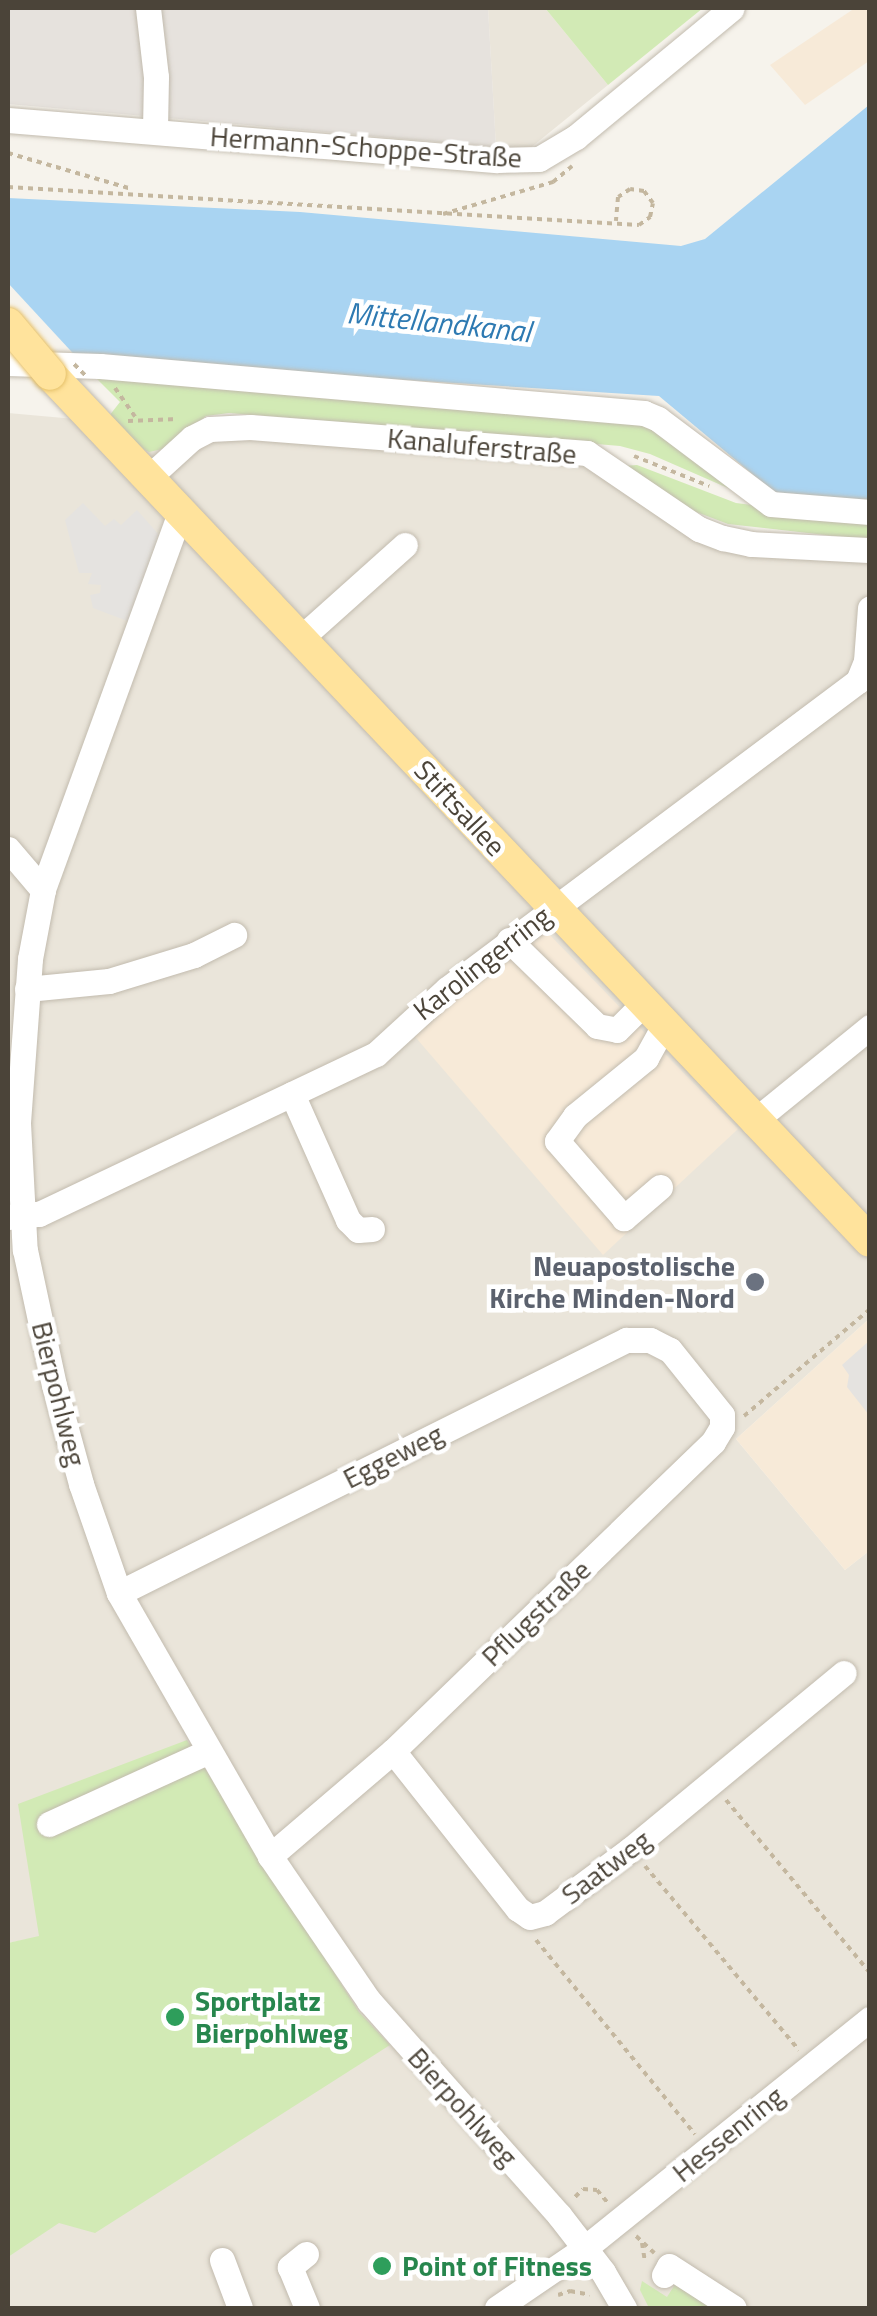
<!DOCTYPE html>
<html>
<head>
<meta charset="utf-8">
<style>
  body { margin:0 }
  #map { position:relative; width:877px; height:2316px; overflow:hidden; background:#f6f3ec; font-family:"Titillium Web",sans-serif }
  div>[style] { position:absolute }
  .residential>* { inset:0; background:#eae5da }
  .commercial>* { inset:0; background:#f7ead8 }
  .industrial>* { inset:0; background:#e6e2dd }
  .green>* { inset:0; background:#d2eab5 }
  .parking>* { inset:0; background:#e5e3e0 }
  .water>* { inset:0; background:#a9d4f2 }
  .pier>* { inset:0; background:#f6f3ec }
  .path>* { height:4px; margin-top:-2px; transform-origin:0; background:repeating-linear-gradient(90deg,#c4b79f 0 5px,transparent 0 10px) }
  .roads { filter:drop-shadow(0 0 2px #c2bbae) drop-shadow(0 0 2px #c2bbae) }
  .minor>* { height:25px; margin:-12.5px; padding:0 12.5px; transform-origin:12.5px; border-radius:12.5px; background:#fff }
  .major>* { height:32px; margin:-16px; padding:0 16px; transform-origin:16px; border-radius:16px; background:#ffe39c }
  .path-bridge>* { height:4px; margin-top:-2px; transform-origin:0; background:repeating-linear-gradient(90deg,#c4b79f 0 5px,transparent 0 10px) }
  .bridges { filter:drop-shadow(0 0 2px #e6c16a) drop-shadow(0 0 2px #e6c16a) }
  .major-bridge>* { height:32px; margin:-16px; padding:0 16px; transform-origin:16px; border-radius:16px; background:#ffe39c }
  .dots>* { width:28px; height:28px; translate:-50% -50%; box-sizing:border-box; border:5px solid #fff; border-radius:50% }
  span { translate:-50% -50%; white-space:nowrap; text-align:center; line-height:1.15; -webkit-text-stroke:9px #fff; paint-order:stroke }
  .street-label { font-size:28px; color:#4b4439 }
  .worship-label { font-size:28px; color:#5b616d; font-weight:700 }
  .right { translate:-100% -50%; text-align:right }
  .leisure-label { font-size:28px; color:#27864d; font-weight:700 }
  .left { translate:0 -50%; text-align:left }
  .water-label { font-size:30px; color:#2e7ab2; font-style:italic }
  .frame { position:absolute; inset:0; border:10px solid #4b4439; pointer-events:none }
</style>
</head>
<body>
<div id="map">
  <div class="residential">
    <i style="clip-path:polygon(488px 8px,545px 8px,608px 85px,529px 149px,496px 147px)"></i>
    <i style="clip-path:polygon(8px 413px,589px 465px,694px 538px,869px 561px,869px 1319px,736px 1439px,845px 1570px,869px 1551px,869px 2308px,8px 2308px,8px 1950px,40px 1937px,8px 1943px)"></i>
  </div>
  <div class="commercial">
    <i style="clip-path:polygon(855px 8px,869px 8px,869px 61px,805px 105px,770px 65px)"></i>
    <i style="clip-path:polygon(547px 932px,738px 1129px,603px 1255px,411px 1032px)"></i>
    <i style="clip-path:polygon(869px 1319px,869px 1551px,845px 1570px,736px 1439px)"></i>
  </div>
  <div class="industrial">
    <i style="clip-path:polygon(8px 8px,488px 8px,496px 147px,8px 104px)"></i>
  </div>
  <div class="green">
    <i style="clip-path:polygon(545px 8px,703px 8px,608px 85px)"></i>
    <i style="clip-path:polygon(93px 375px,639px 418px,737px 492px,650px 454px,620px 446px,229px 413px,206px 416px,167px 448px,149px 452px,129px 441px,109px 416px,120px 402px)"></i>
    <i style="clip-path:polygon(637px 465px,736px 503px,869px 520px,869px 540px,728px 524px,691px 510px,623px 466px)"></i>
    <i style="clip-path:polygon(187px 1740px,359px 2012px,390px 2045px,95px 2233px,59px 2223px,8px 2257px,8px 1943px,39px 1936px,18px 1804px)"></i>
    <i style="clip-path:polygon(642px 2281px,667px 2297px,676px 2283px,711px 2308px,649px 2308px,640px 2290px)"></i>
  </div>
  <div class="parking">
    <i style="clip-path:polygon(83px 503px,105px 526px,114px 519px,121px 525px,137px 510px,161px 537px,130px 622px,93px 608px,90px 595px,100px 593px,101px 585px,88px 584px,92px 573px,79px 573px,65px 520px)"></i>
    <i style="clip-path:polygon(869px 1341px,869px 1415px,847px 1387px,849px 1375px,842px 1365px)"></i>
  </div>
  <div class="water">
    <i style="clip-path:polygon(869px 105px,869px 505px,780px 497px,659px 396px,8px 355px,8px 198px,300px 212px,681px 246px,705px 239px)"></i>
  </div>
  <div class="pier">
    <i style="clip-path:polygon(8px 283px,82px 363px,8px 360px)"></i>
  </div>
  <div class="path">
    <i style="left:8px;top:153px;width:129px;rotate:16.2deg"></i>
    <i style="left:8px;top:187px;width:632px;rotate:3.45deg"></i>
    <i style="left:639px;top:225px;width:14px;rotate:-36deg"></i>
    <i style="left:650px;top:217px;width:14px;rotate:-78deg"></i>
    <i style="left:653px;top:203px;width:15px;rotate:-127deg"></i>
    <i style="left:644px;top:191px;width:14px;rotate:-172deg"></i>
    <i style="left:630px;top:189px;width:14px;rotate:146deg"></i>
    <i style="left:618px;top:197px;width:24px;rotate:95deg"></i>
    <i style="left:443px;top:214px;width:115px;rotate:-16.2deg"></i>
    <i style="left:553px;top:182px;width:25px;rotate:-40deg"></i>
    <i style="left:115px;top:388px;width:35px;rotate:55deg"></i>
    <i style="left:128px;top:421px;width:50px;rotate:-2.3deg"></i>
    <i style="left:634px;top:456px;width:81px;rotate:21.8deg"></i>
    <i style="left:744px;top:1416px;width:165px;rotate:-40.3deg"></i>
    <i style="left:726px;top:1800px;width:225px;rotate:50.2deg"></i>
    <i style="left:645px;top:1866px;width:240px;rotate:50.1deg"></i>
    <i style="left:536px;top:1940px;width:251px;rotate:50.7deg"></i>
    <i style="left:575px;top:2197px;width:11px;rotate:-45deg"></i>
    <i style="left:583px;top:2189px;width:14px;rotate:4deg"></i>
    <i style="left:597px;top:2190px;width:16px;rotate:50deg"></i>
    <i style="left:636px;top:2236px;width:25px;rotate:43deg"></i>
    <i style="left:642px;top:2243px;width:19px;rotate:81deg"></i>
    <i style="left:558px;top:2295px;width:13px;rotate:-18deg"></i>
    <i style="left:570px;top:2291px;width:20px;rotate:11deg"></i>
  </div>
  <div class="roads">
    <div class="minor">
      <i style="left:148px;top:8px;width:69px;rotate:83.4deg"></i>
      <i style="left:156px;top:77px;width:54px;rotate:91.1deg"></i>
      <i style="left:8px;top:120px;width:491px;rotate:4.7deg"></i>
      <i style="left:497px;top:160px;width:42px;rotate:-1.4deg"></i>
      <i style="left:539px;top:159px;width:43px;rotate:-30.7deg"></i>
      <i style="left:576px;top:137px;width:202px;rotate:-39.6deg"></i>
      <i style="left:8px;top:363px;width:92px;rotate:1.9deg"></i>
      <i style="left:100px;top:366px;width:546px;rotate:4.94deg"></i>
      <i style="left:644px;top:413px;width:15px;rotate:23deg"></i>
      <i style="left:658px;top:419px;width:141px;rotate:37deg"></i>
      <i style="left:771px;top:504px;width:99px;rotate:4.6deg"></i>
      <i style="left:148px;top:478px;width:59px;rotate:-42.3deg"></i>
      <i style="left:192px;top:438px;width:20px;rotate:-27deg"></i>
      <i style="left:210px;top:429px;width:40px;rotate:-2.9deg"></i>
      <i style="left:250px;top:427px;width:338px;rotate:4.4deg"></i>
      <i style="left:587px;top:453px;width:135px;rotate:34.2deg"></i>
      <i style="left:699px;top:529px;width:26px;rotate:21deg"></i>
      <i style="left:723px;top:538px;width:29px;rotate:12deg"></i>
      <i style="left:751px;top:544px;width:119px;rotate:2.9deg"></i>
      <i style="left:181px;top:510px;width:404px;rotate:110deg"></i>
      <i style="left:43px;top:890px;width:70px;rotate:100.7deg"></i>
      <i style="left:30px;top:959px;width:164px;rotate:94.2deg"></i>
      <i style="left:18px;top:1123px;width:94px;rotate:87deg"></i>
      <i style="left:23px;top:1217px;width:33px;rotate:87deg"></i>
      <i style="left:25px;top:1250px;width:138px;rotate:77.9deg"></i>
      <i style="left:54px;top:1385px;width:103px;rotate:74.7deg"></i>
      <i style="left:81px;top:1484px;width:115px;rotate:70.8deg"></i>
      <i style="left:119px;top:1593px;width:303px;rotate:60.1deg"></i>
      <i style="left:270px;top:1856px;width:176px;rotate:55.7deg"></i>
      <i style="left:369px;top:2001px;width:286px;rotate:48.4deg"></i>
      <i style="left:559px;top:2215px;width:72px;rotate:52.3deg"></i>
      <i style="left:603px;top:2272px;width:42px;rotate:59.7deg"></i>
      <i style="left:302px;top:637px;width:138px;rotate:-41.8deg"></i>
      <i style="left:8px;top:849px;width:54px;rotate:49.5deg"></i>
      <i style="left:509px;top:940px;width:123px;rotate:44.3deg"></i>
      <i style="left:597px;top:1026px;width:20px;rotate:11deg"></i>
      <i style="left:617px;top:1030px;width:37px;rotate:-45deg"></i>
      <i style="left:27px;top:989px;width:82px;rotate:-5.6deg"></i>
      <i style="left:109px;top:981px;width:89px;rotate:-17deg"></i>
      <i style="left:194px;top:955px;width:45px;rotate:-26.6deg"></i>
      <i style="left:292px;top:1094px;width:138px;rotate:66deg"></i>
      <i style="left:348px;top:1220px;width:14px;rotate:45deg"></i>
      <i style="left:358px;top:1230px;width:14px;rotate:-4deg"></i>
      <i style="left:753px;top:1122px;width:151px;rotate:-39.1deg"></i>
      <i style="left:660px;top:1187px;width:48px;rotate:139.3deg"></i>
      <i style="left:624px;top:1218px;width:102px;rotate:-131deg"></i>
      <i style="left:557px;top:1141px;width:31px;rotate:-54deg"></i>
      <i style="left:575px;top:1116px;width:92px;rotate:-39.2deg"></i>
      <i style="left:646px;top:1058px;width:35px;rotate:-61deg"></i>
      <i style="left:8px;top:1217px;width:31px;rotate:-6deg"></i>
      <i style="left:39px;top:1214px;width:373px;rotate:-25.4deg"></i>
      <i style="left:376px;top:1054px;width:96px;rotate:-42.5deg"></i>
      <i style="left:447px;top:989px;width:514px;rotate:-36.85deg"></i>
      <i style="left:858px;top:681px;width:22px;rotate:-68deg"></i>
      <i style="left:866px;top:661px;width:53px;rotate:-85.7deg"></i>
      <i style="left:119px;top:1593px;width:567px;rotate:-26.52deg"></i>
      <i style="left:626px;top:1340px;width:24px"></i>
      <i style="left:650px;top:1340px;width:22px;rotate:27deg"></i>
      <i style="left:670px;top:1350px;width:83px;rotate:51.3deg"></i>
      <i style="left:722px;top:1415px;width:12px;rotate:90deg"></i>
      <i style="left:722px;top:1427px;width:17px;rotate:121deg"></i>
      <i style="left:713px;top:1442px;width:445px;rotate:136deg"></i>
      <i style="left:393px;top:1751px;width:162px;rotate:139.5deg"></i>
      <i style="left:393px;top:1751px;width:201px;rotate:51.7deg"></i>
      <i style="left:518px;top:1909px;width:14px;rotate:34deg"></i>
      <i style="left:530px;top:1917px;width:16px;rotate:-15deg"></i>
      <i style="left:545px;top:1913px;width:107px;rotate:-36.7deg"></i>
      <i style="left:631px;top:1849px;width:276px;rotate:-39.6deg"></i>
      <i style="left:49px;top:1824px;width:174px;rotate:-24.5deg"></i>
      <i style="left:306px;top:2254px;width:21px;rotate:141deg"></i>
      <i style="left:290px;top:2267px;width:44px;rotate:67.5deg"></i>
      <i style="left:222px;top:2260px;width:51px;rotate:69.4deg"></i>
      <i style="left:664px;top:2275px;width:10px;rotate:-61deg"></i>
      <i style="left:669px;top:2266px;width:77px;rotate:32.9deg"></i>
      <i style="left:497px;top:2308px;width:107px;rotate:-34.3deg"></i>
      <i style="left:585px;top:2248px;width:366px;rotate:-38.8deg"></i>
    </div>
    <div class="major">
      <i style="left:50px;top:374px;width:1193px;rotate:46.6deg"></i>
    </div>
  </div>
  <div class="path-bridge">
    <i style="left:74px;top:364px;width:16px;rotate:45deg"></i>
  </div>
  <div class="bridges">
    <div class="major-bridge">
      <i style="left:8px;top:324px;width:65px;rotate:50deg"></i>
    </div>
  </div>
  <div class="dots">
    <i style="left:755px;top:1282px;background:#6b7280"></i>
    <i style="left:175px;top:2017px;background:#2e9e5b"></i>
    <i style="left:382px;top:2266px;background:#2e9e5b"></i>
  </div>
  <div class="street-label">
    <span style="left:366px;top:147px;rotate:4deg">Hermann-Schoppe-Straße</span>
    <span style="left:482px;top:446px;rotate:5deg">Kanaluferstraße</span>
    <span style="left:460px;top:808px;rotate:47deg">Stiftsallee</span>
    <span style="left:482px;top:963px;rotate:-38deg">Karolingerring</span>
    <span style="left:59px;top:1394px;rotate:76deg">Bierpohlweg</span>
    <span style="left:393px;top:1456px;rotate:-27deg">Eggeweg</span>
    <span style="left:536px;top:1613px;rotate:-44deg">Pflugstraße</span>
    <span style="left:606px;top:1867px;rotate:-37deg">Saatweg</span>
    <span style="left:463px;top:2107px;rotate:48deg">Bierpohlweg</span>
    <span style="left:728px;top:2134px;rotate:-39deg">Hessenring</span>
  </div>
  <div class="worship-label">
    <span class="right" style="left:735px;top:1282px">Neuapostolische<br>Kirche Minden-Nord</span>
  </div>
  <div class="leisure-label">
    <span class="left" style="left:195px;top:2017px">Sportplatz<br>Bierpohlweg</span>
    <span class="left" style="left:402px;top:2266px">Point of Fitness</span>
  </div>
  <div class="water-label">
    <span style="left:439px;top:322px;rotate:6deg">Mittellandkanal</span>
  </div>
  <div class="frame"></div>
</div>
</body>
</html>
